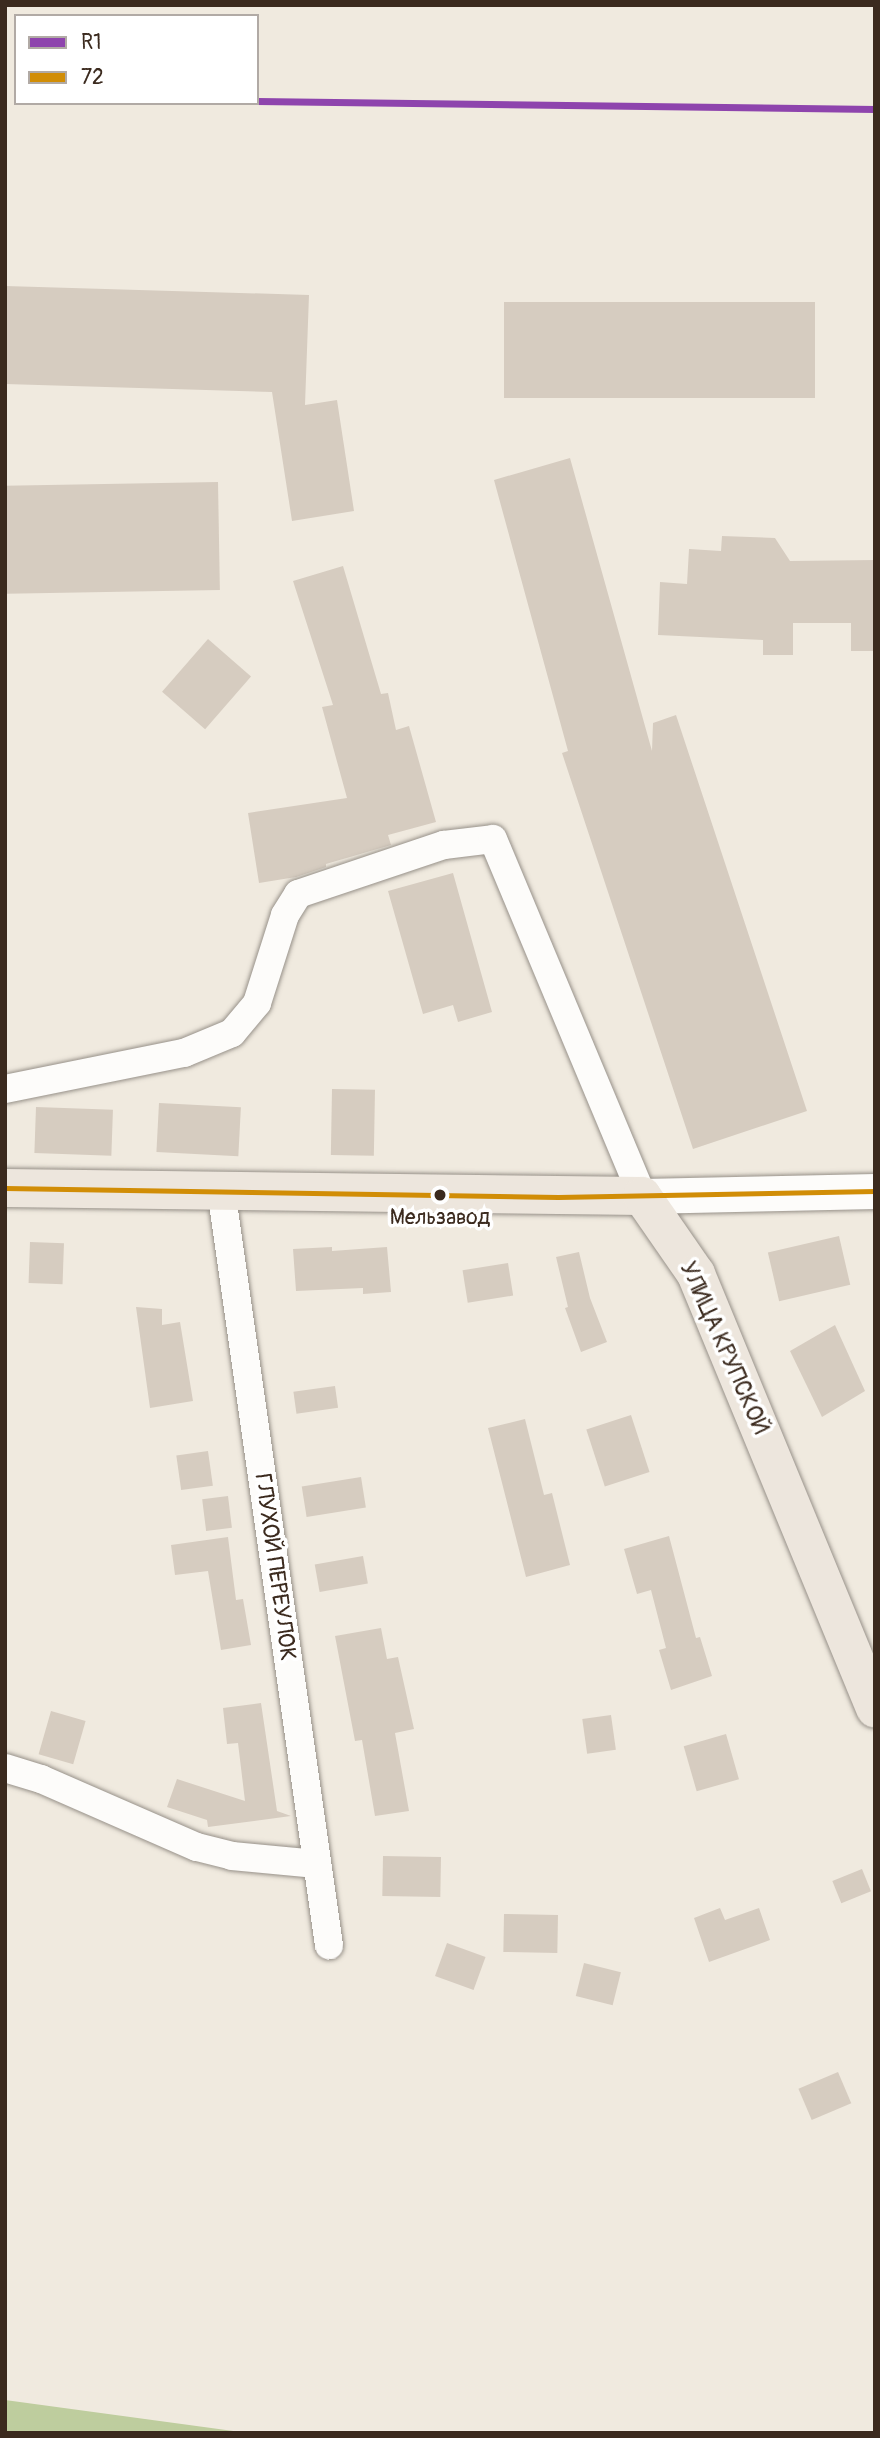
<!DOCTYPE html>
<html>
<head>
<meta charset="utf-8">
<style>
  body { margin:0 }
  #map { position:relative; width:880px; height:2438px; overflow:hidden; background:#f0eadf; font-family:Pangolin,sans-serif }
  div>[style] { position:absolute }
  .forest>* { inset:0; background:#becd9e }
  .building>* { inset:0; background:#d6ccc0; transform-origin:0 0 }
  .roads { filter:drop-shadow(0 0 2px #979189) drop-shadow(0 0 2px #979189) }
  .minor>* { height:28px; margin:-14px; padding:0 14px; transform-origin:14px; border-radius:14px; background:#fdfcfa }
  .tertiary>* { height:35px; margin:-17.5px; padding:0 17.5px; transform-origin:17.5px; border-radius:17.5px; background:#fdfcfa }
  .primary>* { height:38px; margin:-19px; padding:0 19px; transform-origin:19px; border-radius:19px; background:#ede6dd }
  .rail>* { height:5px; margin:-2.5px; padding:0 2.5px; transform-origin:2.5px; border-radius:2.5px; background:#b7b4b1 }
  .bus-1>* { height:5px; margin:-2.5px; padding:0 2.5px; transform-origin:2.5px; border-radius:2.5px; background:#d18d06 }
  .rail-1>* { height:7px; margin:-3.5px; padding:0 3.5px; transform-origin:3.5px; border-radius:3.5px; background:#8e44ad }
  .dots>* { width:19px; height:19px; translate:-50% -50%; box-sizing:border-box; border:4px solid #fff; border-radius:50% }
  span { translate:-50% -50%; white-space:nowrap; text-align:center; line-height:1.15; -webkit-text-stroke:7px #fff; paint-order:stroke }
  .bus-label { font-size:21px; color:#3b2a1e }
  .street-label { font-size:23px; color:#3b2a1e }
  .frame { position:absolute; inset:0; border:7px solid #3b2a1e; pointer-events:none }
  .legend { position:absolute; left:14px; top:14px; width:245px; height:91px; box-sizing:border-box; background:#fff; border:2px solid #b1aaa5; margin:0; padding:9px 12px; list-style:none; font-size:21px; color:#3b2a1e }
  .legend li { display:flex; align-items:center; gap:14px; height:35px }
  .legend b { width:35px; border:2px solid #b1aaa5 }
</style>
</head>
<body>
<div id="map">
  <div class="forest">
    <i style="clip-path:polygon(5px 2400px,248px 2433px,5px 2433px)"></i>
  </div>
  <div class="building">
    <i style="clip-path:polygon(5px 286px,309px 295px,305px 405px,337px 400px,354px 511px,292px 521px,272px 392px,5px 384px)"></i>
    <i style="left:504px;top:302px;width:311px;height:96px"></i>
    <i style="clip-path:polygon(570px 458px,652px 751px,653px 723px,676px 715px,807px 1111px,693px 1149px,562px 753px,568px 751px,494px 480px)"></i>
    <i style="left:218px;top:482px;width:108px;height:213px;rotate:89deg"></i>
    <i style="clip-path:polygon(722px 536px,775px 538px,790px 561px,875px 560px,875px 651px,851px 651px,851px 623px,793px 623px,793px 655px,763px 655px,763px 640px,658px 635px,660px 582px,687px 584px,689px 549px,721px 551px)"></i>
    <i style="clip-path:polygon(343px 566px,381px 694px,388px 693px,396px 730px,409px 726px,436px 822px,388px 835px,391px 845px,326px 864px,326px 867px,296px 877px,259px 883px,248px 813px,347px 798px,322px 707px,333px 705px,293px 581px)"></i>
    <i style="left:208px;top:639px;width:57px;height:70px;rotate:41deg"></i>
    <i style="clip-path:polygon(453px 873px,492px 1012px,458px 1022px,453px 1005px,423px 1014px,388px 891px)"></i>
    <i style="left:332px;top:1089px;width:43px;height:66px;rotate:1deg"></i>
    <i style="left:159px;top:1103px;width:82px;height:49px;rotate:3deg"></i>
    <i style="left:36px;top:1107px;width:77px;height:46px;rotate:2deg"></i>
    <i style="left:839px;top:1236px;width:50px;height:73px;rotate:77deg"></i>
    <i style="left:30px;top:1242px;width:34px;height:41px;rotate:2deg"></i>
    <i style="clip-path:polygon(332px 1247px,332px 1251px,387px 1247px,391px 1292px,363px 1294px,363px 1288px,296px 1291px,293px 1249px)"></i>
    <i style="clip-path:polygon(579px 1252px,590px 1298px,607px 1342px,581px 1352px,565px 1308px,568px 1307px,556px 1257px)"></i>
    <i style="left:508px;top:1263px;width:33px;height:46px;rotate:81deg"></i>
    <i style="clip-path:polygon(136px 1307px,162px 1309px,162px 1325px,180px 1322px,193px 1401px,150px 1408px)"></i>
    <i style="clip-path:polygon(835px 1325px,865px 1391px,822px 1417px,790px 1351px)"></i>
    <i style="left:335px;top:1386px;width:22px;height:42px;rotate:82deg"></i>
    <i style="left:631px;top:1415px;width:60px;height:47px;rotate:72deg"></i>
    <i style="clip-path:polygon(525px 1419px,544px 1495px,552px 1493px,570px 1565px,526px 1577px,488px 1428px)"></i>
    <i style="left:208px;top:1451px;width:35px;height:32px;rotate:82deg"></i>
    <i style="left:361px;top:1477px;width:31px;height:60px;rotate:81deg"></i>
    <i style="left:228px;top:1496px;width:32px;height:26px;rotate:83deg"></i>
    <i style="clip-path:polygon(669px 1536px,696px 1638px,700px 1637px,712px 1676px,671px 1690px,659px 1650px,666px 1648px,651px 1590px,637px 1594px,624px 1549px)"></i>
    <i style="clip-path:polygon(228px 1537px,236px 1600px,243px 1599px,251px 1645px,221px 1650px,208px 1571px,175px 1575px,171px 1545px)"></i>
    <i style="left:363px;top:1556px;width:28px;height:49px;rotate:80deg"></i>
    <i style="clip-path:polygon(381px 1628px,387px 1659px,398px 1657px,414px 1729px,395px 1733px,409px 1811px,375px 1816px,362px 1740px,355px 1741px,335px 1636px)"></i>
    <i style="clip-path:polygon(261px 1703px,277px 1811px,291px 1816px,208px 1827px,207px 1820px,167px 1807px,177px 1779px,245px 1801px,238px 1743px,227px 1744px,223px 1708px)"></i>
    <i style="left:51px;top:1711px;width:36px;height:45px;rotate:16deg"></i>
    <i style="left:611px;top:1715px;width:35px;height:29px;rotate:82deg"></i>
    <i style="left:726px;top:1734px;width:47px;height:44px;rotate:74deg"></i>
    <i style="left:383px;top:1856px;width:58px;height:40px;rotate:1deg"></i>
    <i style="left:862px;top:1869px;width:24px;height:32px;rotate:68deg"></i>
    <i style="clip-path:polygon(720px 1908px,725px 1920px,759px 1908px,770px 1940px,709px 1962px,694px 1918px)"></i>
    <i style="left:504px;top:1914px;width:54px;height:38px;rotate:1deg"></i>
    <i style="left:447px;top:1943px;width:41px;height:35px;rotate:20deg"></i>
    <i style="left:584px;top:1963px;width:38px;height:34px;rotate:14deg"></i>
    <i style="left:838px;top:2072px;width:34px;height:43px;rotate:67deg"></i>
  </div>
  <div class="roads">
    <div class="minor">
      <i style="left:5px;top:1089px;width:183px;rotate:-11.4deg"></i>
      <i style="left:184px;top:1053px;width:52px;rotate:-22.6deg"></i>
      <i style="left:232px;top:1033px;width:39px;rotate:-50deg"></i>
      <i style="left:257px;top:1003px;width:92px;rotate:-72.3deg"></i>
      <i style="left:285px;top:915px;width:25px;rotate:-58deg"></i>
      <i style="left:298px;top:894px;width:154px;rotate:-18.6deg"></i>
      <i style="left:444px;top:845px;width:49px;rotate:-7deg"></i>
      <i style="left:493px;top:839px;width:387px;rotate:67.3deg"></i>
      <i style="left:221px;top:1189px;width:764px;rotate:81.87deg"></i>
      <i style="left:5px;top:1768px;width:38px;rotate:17deg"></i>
      <i style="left:41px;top:1779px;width:170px;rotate:23.6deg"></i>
      <i style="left:197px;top:1847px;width:36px;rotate:14deg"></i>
      <i style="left:232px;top:1856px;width:85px;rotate:5.4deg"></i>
    </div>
    <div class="tertiary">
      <i style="left:642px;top:1196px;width:233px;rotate:-1.2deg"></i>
    </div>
    <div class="primary">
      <i style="left:5px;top:1188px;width:637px;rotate:0.72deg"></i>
      <i style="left:642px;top:1196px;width:95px;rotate:55.3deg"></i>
      <i style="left:696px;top:1274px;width:470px;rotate:67.6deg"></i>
    </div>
  </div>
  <div class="rail">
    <i style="left:257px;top:101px;width:618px;rotate:0.74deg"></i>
  </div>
  <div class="bus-1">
    <i style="left:5px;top:1188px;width:553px;rotate:0.93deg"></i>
    <i style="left:558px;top:1197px;width:317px;rotate:-1.1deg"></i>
  </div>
  <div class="rail-1">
    <i style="left:257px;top:101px;width:618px;rotate:0.74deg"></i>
  </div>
  <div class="dots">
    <i style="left:440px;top:1195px;background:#3b2a1e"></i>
  </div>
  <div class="bus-label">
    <span style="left:440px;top:1218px">Мельзавод</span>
  </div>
  <div class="street-label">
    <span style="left:724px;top:1348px;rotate:66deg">УЛИЦА КРУПСКОЙ</span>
    <span style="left:275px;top:1567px;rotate:82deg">ГЛУХОЙ ПЕРЕУЛОК</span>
  </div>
  <div class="frame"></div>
  <ul class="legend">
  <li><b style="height:9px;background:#8e44ad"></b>R1</li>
  <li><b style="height:9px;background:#d18d06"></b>72</li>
  </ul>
</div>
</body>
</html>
